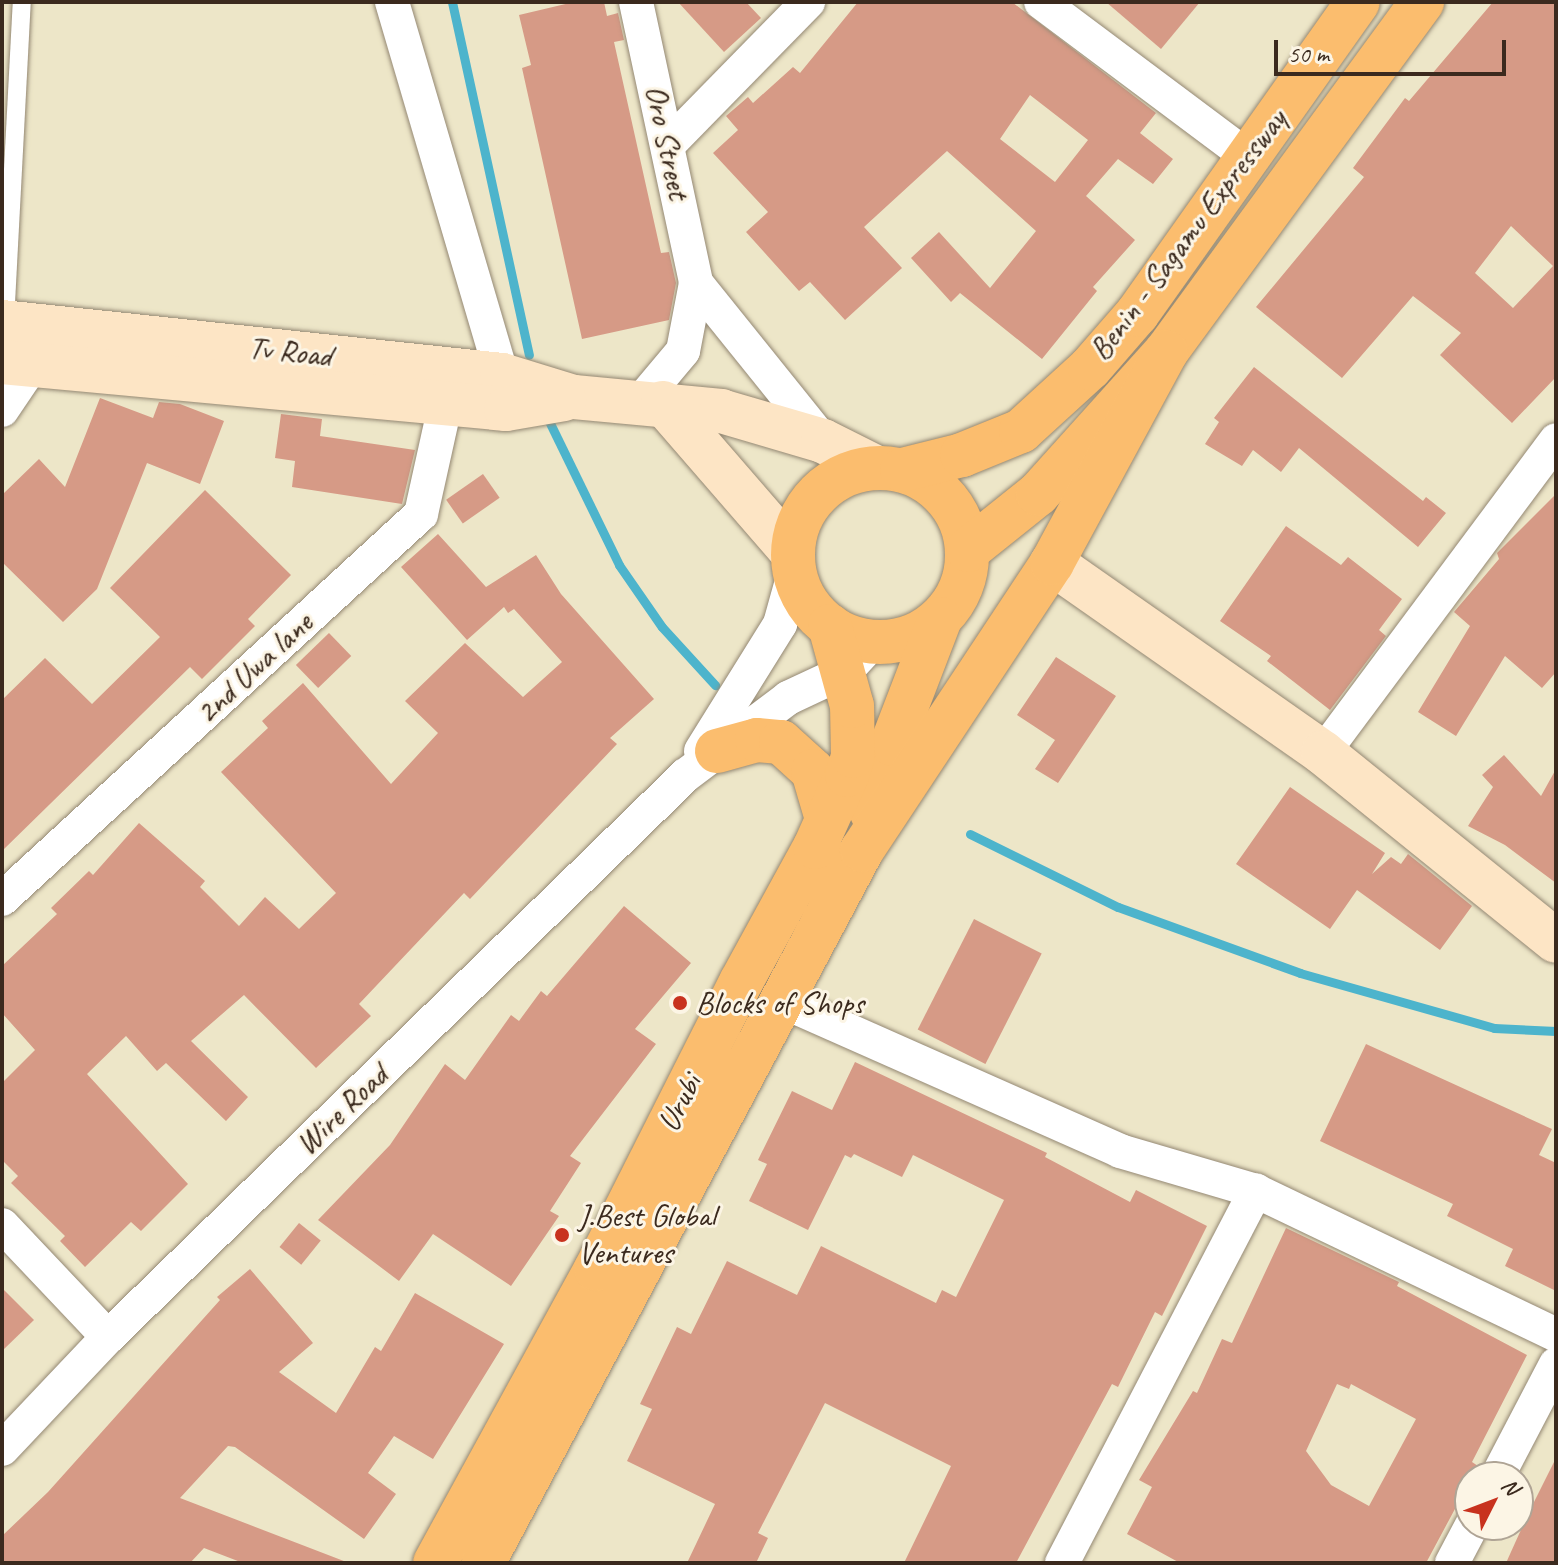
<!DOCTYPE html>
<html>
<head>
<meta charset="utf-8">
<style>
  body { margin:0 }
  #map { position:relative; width:1558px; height:1565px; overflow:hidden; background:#ede6c8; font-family:Caveat,sans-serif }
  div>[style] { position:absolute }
  .stream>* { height:9px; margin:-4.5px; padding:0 4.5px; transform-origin:4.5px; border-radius:4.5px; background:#4db4cc }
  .building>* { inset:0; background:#d69a86; transform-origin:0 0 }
  .roads { filter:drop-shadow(0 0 2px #948873) drop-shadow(0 0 2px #948873) }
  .lane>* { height:18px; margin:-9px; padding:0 9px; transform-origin:9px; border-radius:9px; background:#fff }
  .street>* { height:34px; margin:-17px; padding:0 17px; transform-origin:17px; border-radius:17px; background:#fff }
  .secondary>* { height:44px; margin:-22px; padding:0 22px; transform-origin:22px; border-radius:22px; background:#fde5c5 }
  .highway>* { height:44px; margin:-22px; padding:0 22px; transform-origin:22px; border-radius:22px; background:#fbbd6e }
  .highway>.ring { margin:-22px; padding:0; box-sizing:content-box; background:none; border:44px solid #fbbd6e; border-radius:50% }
  .dots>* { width:22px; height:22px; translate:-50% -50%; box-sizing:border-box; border:4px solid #fcf5e5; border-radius:50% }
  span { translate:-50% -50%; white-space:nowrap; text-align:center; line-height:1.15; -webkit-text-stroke:6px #fcf5e5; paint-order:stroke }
  .street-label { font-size:32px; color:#3b2a1e }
  .poi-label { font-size:32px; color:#3b2a1e }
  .left { translate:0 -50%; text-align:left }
  .frame { position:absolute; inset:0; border:4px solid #3b2a1e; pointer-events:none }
  .north { position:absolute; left:1454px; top:1461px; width:80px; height:80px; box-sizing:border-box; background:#fcf5e5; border:2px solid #afa495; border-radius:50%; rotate:48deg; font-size:22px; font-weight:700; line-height:32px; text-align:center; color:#3b2a1e }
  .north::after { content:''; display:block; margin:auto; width:28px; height:36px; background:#c8321e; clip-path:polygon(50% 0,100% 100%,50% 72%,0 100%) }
  .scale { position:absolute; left:1274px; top:40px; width:232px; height:36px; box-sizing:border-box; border:4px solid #3b2a1e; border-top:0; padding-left:10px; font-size:24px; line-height:28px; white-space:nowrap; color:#3b2a1e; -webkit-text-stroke:6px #fcf5e5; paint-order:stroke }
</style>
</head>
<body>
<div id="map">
  <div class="stream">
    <i style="left:452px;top:2px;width:361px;rotate:77.7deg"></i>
    <i style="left:546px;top:415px;width:167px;rotate:64deg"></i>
    <i style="left:619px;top:565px;width:75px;rotate:55.3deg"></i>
    <i style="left:662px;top:627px;width:79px;rotate:47.6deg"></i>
    <i style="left:970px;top:834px;width:165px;rotate:26.3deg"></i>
    <i style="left:1118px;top:907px;width:194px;rotate:19.9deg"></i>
    <i style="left:1300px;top:973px;width:202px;rotate:15.8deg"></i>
    <i style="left:1494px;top:1028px;width:62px;rotate:2.8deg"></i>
  </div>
  <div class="building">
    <i style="clip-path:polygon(574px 2px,604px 2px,607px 16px,618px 13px,624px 40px,614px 42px,661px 253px,669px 252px,676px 283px,669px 320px,582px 339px,522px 68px,531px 65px,519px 15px)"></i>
    <i style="clip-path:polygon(678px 2px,746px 2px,761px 18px,724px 52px)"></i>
    <i style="clip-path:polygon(evenodd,858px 2px,1012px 2px,1156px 113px,1140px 133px,1173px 159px,1153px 184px,1118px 159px,1086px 196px,1135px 240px,1093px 287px,1097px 291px,1042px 359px,960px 293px,951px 302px,911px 258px,939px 232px,990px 288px,1036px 231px,947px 151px,864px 227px,902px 268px,845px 320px,810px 282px,799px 291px,746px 232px,768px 212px,713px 153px,738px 130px,726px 116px,748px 97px,753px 103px,793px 67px,800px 73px,858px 2px,1030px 95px,1088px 140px,1055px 182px,1000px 139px,1030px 95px)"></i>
    <i style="clip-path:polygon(1106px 2px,1200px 2px,1161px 49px)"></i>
    <i style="clip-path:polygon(evenodd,1493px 2px,1556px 2px,1556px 377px,1512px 423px,1440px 355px,1461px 333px,1413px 296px,1342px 378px,1256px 307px,1364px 177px,1353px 168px,1405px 98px,1409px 101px,1493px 2px,1511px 226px,1553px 266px,1513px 308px,1475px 273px,1511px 226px)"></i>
    <i style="clip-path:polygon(1254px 367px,1423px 501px,1426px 497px,1446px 513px,1418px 547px,1299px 448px,1281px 472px,1253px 450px,1242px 466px,1205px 444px,1219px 422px,1214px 418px)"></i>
    <i style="clip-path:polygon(100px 398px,153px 418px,159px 402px,180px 404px,224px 421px,200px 484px,147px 463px,97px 589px,63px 622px,2px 562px,2px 495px,39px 459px,65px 487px)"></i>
    <i style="clip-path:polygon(281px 414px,322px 419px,320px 436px,415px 450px,402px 504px,292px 487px,295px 461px,275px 458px)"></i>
    <i style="left:483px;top:474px;width:29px;height:45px;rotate:55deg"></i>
    <i style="clip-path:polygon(205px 490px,291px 575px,248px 619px,255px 626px,202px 679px,190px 667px,2px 851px,2px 700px,45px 658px,92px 704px,160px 637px,110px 588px)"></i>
    <i style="clip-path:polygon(1556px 494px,1556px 672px,1542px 688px,1505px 656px,1456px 736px,1418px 712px,1470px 626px,1454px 612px,1499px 559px,1497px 553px)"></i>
    <i style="clip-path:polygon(1286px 526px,1341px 565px,1348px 557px,1402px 599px,1379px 630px,1386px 636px,1330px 710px,1267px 661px,1271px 656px,1220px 621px)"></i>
    <i style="clip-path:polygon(438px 534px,486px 587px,536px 555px,561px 594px,654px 699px,610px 738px,617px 744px,470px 899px,464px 893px,359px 1004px,371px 1016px,316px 1068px,244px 995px,191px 1041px,248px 1097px,226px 1121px,166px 1063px,157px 1071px,126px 1036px,87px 1074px,188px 1184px,141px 1231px,131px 1222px,85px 1267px,60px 1241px,65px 1236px,11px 1183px,18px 1176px,2px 1160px,2px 1083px,35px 1050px,2px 1013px,2px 966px,57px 914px,51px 908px,89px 871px,93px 875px,139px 823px,205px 881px,200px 887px,239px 926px,265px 897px,299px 929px,336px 893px,221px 772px,268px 728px,262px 721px,303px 683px,391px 784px,438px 733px,405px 701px,465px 643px,523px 697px,562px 662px,514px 609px,508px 613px,504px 607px,467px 640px,401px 567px)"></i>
    <i style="left:329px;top:633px;width:32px;height:46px;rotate:46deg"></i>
    <i style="clip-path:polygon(1056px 657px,1116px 696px,1058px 783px,1035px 769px,1055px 740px,1017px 715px)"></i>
    <i style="clip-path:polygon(1504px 755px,1541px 796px,1556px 769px,1556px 883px,1505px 845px,1468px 826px,1493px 787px,1482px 775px)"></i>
    <i style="clip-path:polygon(1290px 787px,1385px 853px,1372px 874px,1391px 857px,1401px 864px,1408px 854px,1472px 906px,1440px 950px,1357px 890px,1330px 929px,1236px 864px)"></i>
    <i style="clip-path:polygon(624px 906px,691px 963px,635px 1029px,656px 1044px,570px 1156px,581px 1163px,550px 1211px,559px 1216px,511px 1286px,433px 1234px,399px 1281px,318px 1220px,390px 1145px,445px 1064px,465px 1080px,511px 1015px,519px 1021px,541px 991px,547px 996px)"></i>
    <i style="left:974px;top:919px;width:76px;height:124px;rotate:27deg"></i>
    <i style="clip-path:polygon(1366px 1044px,1552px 1129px,1539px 1155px,1556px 1163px,1556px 1291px,1505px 1266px,1513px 1249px,1447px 1216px,1453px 1204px,1320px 1141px)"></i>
    <i style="clip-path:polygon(855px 1062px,1047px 1153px,1045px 1157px,1130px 1202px,1136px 1190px,1207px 1226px,1162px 1316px,1155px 1312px,1118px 1387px,1112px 1384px,1016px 1563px,904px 1563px,951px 1466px,825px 1403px,758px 1533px,768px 1538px,756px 1563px,687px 1563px,715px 1504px,627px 1461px,652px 1409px,640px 1404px,677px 1327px,691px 1334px,727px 1261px,797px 1295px,821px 1246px,936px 1303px,942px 1290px,956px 1297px,1004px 1200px,913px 1155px,902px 1177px,854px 1154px,851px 1158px,845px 1155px,808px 1230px,749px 1201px,767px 1164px,758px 1160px,792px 1091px,832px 1110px)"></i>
    <i style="left:299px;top:1223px;width:28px;height:31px;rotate:39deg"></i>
    <i style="clip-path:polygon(evenodd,1286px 1228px,1399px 1282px,1397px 1286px,1527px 1355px,1472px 1462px,1478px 1466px,1426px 1563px,1180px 1563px,1127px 1534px,1152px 1487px,1139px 1480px,1193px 1391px,1197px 1393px,1222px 1339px,1232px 1343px,1286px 1228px,1337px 1384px,1349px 1389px,1351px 1384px,1416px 1419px,1369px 1506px,1331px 1485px,1306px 1451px,1337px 1384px)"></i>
    <i style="clip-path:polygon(250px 1269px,313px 1343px,279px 1372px,336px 1413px,375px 1347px,381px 1351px,415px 1293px,504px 1344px,433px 1459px,394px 1436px,368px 1473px,396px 1494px,364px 1539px,235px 1447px,228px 1446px,180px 1498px,349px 1563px,243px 1563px,204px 1548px,190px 1563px,2px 1563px,2px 1536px,48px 1492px,220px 1300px,217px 1297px)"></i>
    <i style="clip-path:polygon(2px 1288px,34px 1320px,2px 1351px)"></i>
    <i style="clip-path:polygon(1556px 1458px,1556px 1563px,1506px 1563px,1529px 1512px)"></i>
  </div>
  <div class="roads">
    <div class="lane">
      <i style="left:5px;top:322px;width:320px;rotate:-87deg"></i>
    </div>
    <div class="street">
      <i style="left:392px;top:2px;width:389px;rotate:73.6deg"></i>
      <i style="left:636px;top:2px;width:287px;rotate:77.9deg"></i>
      <i style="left:696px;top:283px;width:69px;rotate:100.8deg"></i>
      <i style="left:683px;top:351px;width:65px;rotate:130deg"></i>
      <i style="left:1041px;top:2px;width:259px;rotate:36.8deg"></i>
      <i style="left:669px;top:144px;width:199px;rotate:-45.6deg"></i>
      <i style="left:696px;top:283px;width:203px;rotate:51.2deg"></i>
      <i style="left:2px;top:410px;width:55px;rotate:-56deg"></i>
      <i style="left:701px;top:751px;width:150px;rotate:-58.1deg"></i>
      <i style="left:780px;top:624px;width:52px;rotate:-74.4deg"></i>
      <i style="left:1323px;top:753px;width:390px;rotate:-53.3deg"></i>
      <i style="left:2px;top:899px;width:569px;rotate:-42.58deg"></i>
      <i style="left:421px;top:514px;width:116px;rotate:-77.5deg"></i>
      <i style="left:782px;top:1001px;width:370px;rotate:23.9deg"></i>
      <i style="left:1120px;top:1151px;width:142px;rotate:16.4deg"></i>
      <i style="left:1256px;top:1191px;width:333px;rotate:25.6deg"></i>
      <i style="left:2px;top:1225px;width:154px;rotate:46.6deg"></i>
      <i style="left:2px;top:1449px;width:154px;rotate:-46.6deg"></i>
      <i style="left:108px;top:1337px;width:806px;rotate:-44.2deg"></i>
      <i style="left:686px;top:775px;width:128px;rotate:-37deg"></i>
      <i style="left:788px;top:698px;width:64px;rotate:-25deg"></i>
      <i style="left:846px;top:671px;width:40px;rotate:-47deg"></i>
      <i style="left:1497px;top:1477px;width:127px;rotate:-62.4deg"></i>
      <i style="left:1062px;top:1563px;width:420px;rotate:-62.5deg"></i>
      <i style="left:1452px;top:1563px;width:43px;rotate:-62.2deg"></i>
    </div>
    <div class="secondary">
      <i style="left:2px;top:322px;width:503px;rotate:6.05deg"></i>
      <i style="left:502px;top:375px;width:75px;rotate:17deg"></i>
      <i style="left:574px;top:397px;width:148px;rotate:5.4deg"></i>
      <i style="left:721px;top:411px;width:106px;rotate:16.4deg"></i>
      <i style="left:823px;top:441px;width:58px;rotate:26.6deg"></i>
      <i style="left:2px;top:362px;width:506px;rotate:5.33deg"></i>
      <i style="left:506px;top:409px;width:59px;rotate:-9.8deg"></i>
      <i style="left:663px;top:403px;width:197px;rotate:49.1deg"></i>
      <i style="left:1052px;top:563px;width:331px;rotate:35deg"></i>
      <i style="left:1323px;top:753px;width:299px;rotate:38.9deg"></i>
    </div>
    <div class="highway">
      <i class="ring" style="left:793px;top:468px;width:130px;height:130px"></i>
      <i style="left:902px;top:470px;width:62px;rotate:-14deg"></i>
      <i style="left:962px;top:455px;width:64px;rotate:-22.1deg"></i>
      <i style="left:1021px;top:431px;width:93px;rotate:-42.4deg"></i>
      <i style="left:1090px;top:368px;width:72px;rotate:-49deg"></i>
      <i style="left:1137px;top:314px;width:382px;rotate:-54.7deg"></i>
      <i style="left:968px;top:550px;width:90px;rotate:-38.7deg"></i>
      <i style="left:1038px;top:494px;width:191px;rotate:-48deg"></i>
      <i style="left:1166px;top:352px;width:434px;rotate:-53.8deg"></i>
      <i style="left:717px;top:751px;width:41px;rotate:-15.4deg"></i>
      <i style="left:757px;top:740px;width:24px;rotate:5deg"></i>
      <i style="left:781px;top:742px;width:43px;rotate:42.2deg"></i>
      <i style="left:813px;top:771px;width:50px;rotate:73.7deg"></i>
      <i style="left:872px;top:813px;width:72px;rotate:-73.8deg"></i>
      <i style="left:892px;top:744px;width:134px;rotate:-69deg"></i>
      <i style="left:435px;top:1563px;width:335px;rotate:-61.3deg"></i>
      <i style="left:596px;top:1269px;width:322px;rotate:-63.2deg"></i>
      <i style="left:741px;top:982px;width:154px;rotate:-61.3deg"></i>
      <i style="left:815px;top:847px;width:79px;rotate:-66deg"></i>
      <i style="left:847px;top:775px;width:20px;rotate:-72deg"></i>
      <i style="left:853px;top:756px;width:50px;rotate:-91.1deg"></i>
      <i style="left:852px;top:706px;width:83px;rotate:-105.4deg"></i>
      <i style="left:483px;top:1563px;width:807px;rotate:-62.01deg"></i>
      <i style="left:862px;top:850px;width:344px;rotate:-56.5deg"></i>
      <i style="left:1052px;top:563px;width:240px;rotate:-61.6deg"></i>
    </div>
  </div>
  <div class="dots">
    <i style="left:680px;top:1003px;background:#c8321e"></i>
    <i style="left:562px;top:1235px;background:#c8321e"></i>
  </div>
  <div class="street-label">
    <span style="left:667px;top:142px;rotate:78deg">Oro Street</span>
    <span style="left:1188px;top:235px;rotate:-53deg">Benin - Sagamu Expressway</span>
    <span style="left:290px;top:352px;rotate:6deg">Tv Road</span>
    <span style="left:254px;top:668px;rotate:-43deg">2nd Uwa lane</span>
    <span style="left:680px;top:1103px;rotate:-63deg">Urubi</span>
    <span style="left:342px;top:1110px;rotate:-44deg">Wire Road</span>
  </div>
  <div class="poi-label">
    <span class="left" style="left:696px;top:1003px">Blocks of Shops</span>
    <span class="left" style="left:578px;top:1235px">J.Best Global<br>Ventures</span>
  </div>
  <div class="frame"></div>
  <div class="north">N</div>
  <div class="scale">50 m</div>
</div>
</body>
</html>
